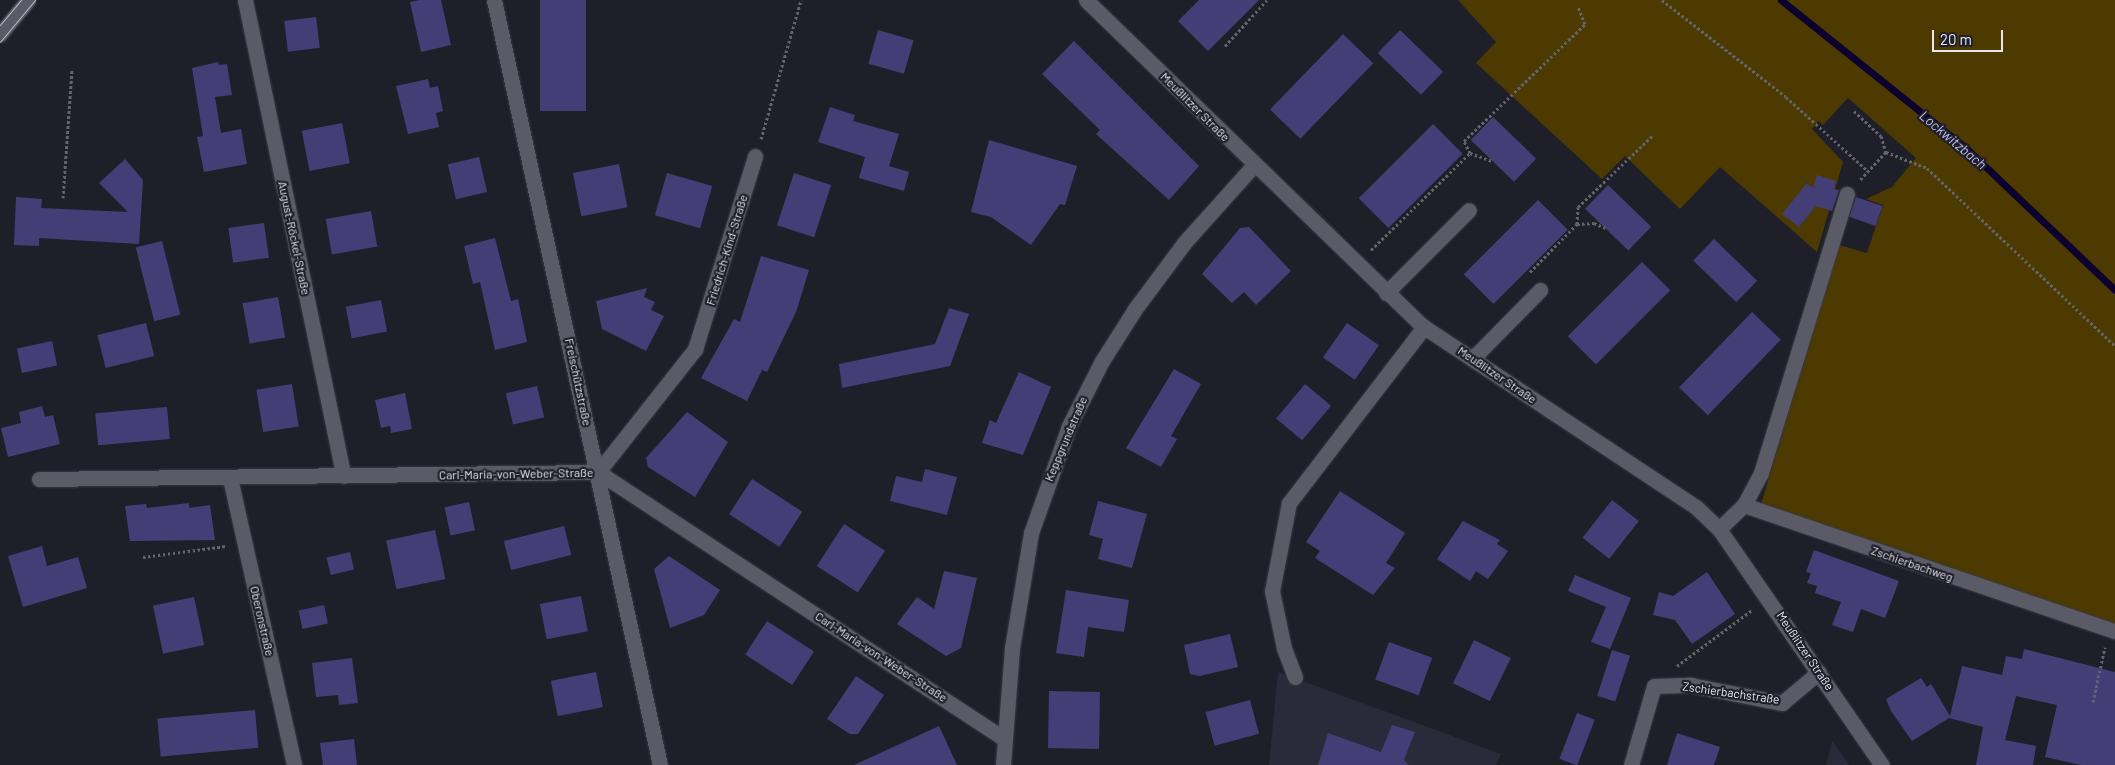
<!DOCTYPE html>
<html>
<head>
<meta charset="utf-8">
<style>
  body { margin:0 }
  #map { position:relative; width:2115px; height:765px; overflow:hidden; background:#1f1f2a; font-family:Barlow,sans-serif }
  div>[style] { position:absolute }
  .built>* { inset:0; background:#2a2a3a }
  .green>* { inset:0; background:#4c3a00 }
  .stream>* { height:7px; margin:-3.5px; padding:0 3.5px; transform-origin:3.5px; border-radius:3.5px; background:#0c002e }
  .building>* { inset:0; background:#443e76; transform-origin:0 0 }
  .path>* { height:3px; margin-top:-1.5px; transform-origin:0; background:repeating-linear-gradient(90deg,#64646e 0 2.5px,transparent 0 5px) }
  .roads { filter:drop-shadow(0 0 1px #3a3a43) drop-shadow(0 0 1px #3a3a43) }
  .minor>* { height:15px; margin:-7.5px; padding:0 7.5px; transform-origin:7.5px; border-radius:7.5px; background:#5b5b68 }
  .tram>* { height:1px; margin:-0.5px; padding:0 0.5px; transform-origin:0.5px; border-radius:0.5px; background:#bebec7 }
  span { translate:-50% -50%; white-space:nowrap; text-align:center; line-height:1.15; -webkit-text-stroke:4.5px #1f1f2a; paint-order:stroke }
  .street-label { font-size:12px; color:#e7e7ef }
  .water-label { font-size:14px; color:#bfbdf1; font-style:italic }
  .scale { position:absolute; left:1932px; top:30px; width:71px; height:22px; box-sizing:border-box; border:2px solid #e7e7ef; border-top:0; padding-left:6px; font-size:15px; line-height:18px; white-space:nowrap; color:#e7e7ef; -webkit-text-stroke:4px #1f1f2a; paint-order:stroke }
</style>
</head>
<body>
<div id="map">
  <div class="built">
    <i style="clip-path:polygon(1278px 672px,1501px 754px,1496px 765px,1269px 765px)"></i>
    <i style="clip-path:polygon(1832px 741px,1849px 765px,1826px 765px)"></i>
  </div>
  <div class="green">
    <i style="clip-path:polygon(1458px 0,2115px 0,2115px 624px,1761px 504px,1839px 245px,1867px 253px,1883px 205px,1866px 199px,1892px 187px,1916px 158px,1848px 98px,1823px 125px,1818px 121px,1812px 129px,1843px 162px,1817px 252px,1720px 167px,1680px 209px,1625px 156px,1602px 179px,1476px 63px,1496px 42px)"></i>
  </div>
  <div class="stream">
    <i style="left:1781px;top:0;width:238px;rotate:38.7deg"></i>
    <i style="left:1967px;top:149px;width:204px;rotate:43.6deg"></i>
  </div>
  <div class="building">
    <i style="clip-path:polygon(420px 0,441px 0,451px 45px,421px 52px,410px 2px)"></i>
    <i style="left:540px;top:0;width:46px;height:111px"></i>
    <i style="clip-path:polygon(1199px 0,1259px 0,1208px 51px,1178px 21px)"></i>
    <i style="left:316px;top:17px;width:31px;height:32px;rotate:83deg"></i>
    <i style="left:878px;top:30px;width:37px;height:35px;rotate:16deg"></i>
    <i style="left:1400px;top:30px;width:60px;height:32px;rotate:44deg"></i>
    <i style="left:1343px;top:34px;width:42px;height:105px;rotate:44deg"></i>
    <i style="clip-path:polygon(1074px 41px,1199px 166px,1169px 200px,1096px 134px,1100px 130px,1042px 74px)"></i>
    <i style="clip-path:polygon(218px 62px,219px 65px,227px 64px,232px 95px,215px 97px,221px 133px,241px 129px,247px 164px,204px 172px,197px 137px,203px 136px,192px 68px)"></i>
    <i style="clip-path:polygon(428px 79px,430px 88px,438px 86px,443px 111px,436px 113px,439px 127px,408px 134px,396px 86px)"></i>
    <i style="clip-path:polygon(830px 107px,855px 115px,853px 121px,899px 134px,889px 166px,909px 172px,904px 191px,859px 178px,865px 157px,818px 142px)"></i>
    <i style="left:1493px;top:117px;width:60px;height:32px;rotate:44deg"></i>
    <i style="left:342px;top:123px;width:41px;height:41px;rotate:79deg"></i>
    <i style="left:1433px;top:124px;width:42px;height:105px;rotate:45deg"></i>
    <i style="clip-path:polygon(989px 140px,1077px 166px,1065px 205px,1060px 204px,1031px 245px,991px 217px,971px 212px)"></i>
    <i style="left:479px;top:157px;width:36px;height:32px;rotate:77deg"></i>
    <i style="clip-path:polygon(125px 159px,143px 180px,139px 244px,39px 238px,39px 246px,14px 245px,16px 197px,42px 199px,41px 208px,128px 212px,99px 183px)"></i>
    <i style="left:619px;top:164px;width:44px;height:47px;rotate:79deg"></i>
    <i style="left:667px;top:173px;width:47px;height:44px;rotate:16deg"></i>
    <i style="left:794px;top:173px;width:39px;height:55px;rotate:18deg"></i>
    <i style="clip-path:polygon(1817px 175px,1836px 181px,1834px 189px,1839px 190px,1832px 211px,1816px 206px,1799px 227px,1782px 214px,1807px 183px,1813px 188px)"></i>
    <i style="left:1608px;top:185px;width:60px;height:33px;rotate:44deg"></i>
    <i style="left:1856px;top:197px;width:28px;height:21px;rotate:19deg"></i>
    <i style="left:1538px;top:200px;width:42px;height:105px;rotate:45deg"></i>
    <i style="left:371px;top:211px;width:36px;height:46px;rotate:80deg"></i>
    <i style="left:264px;top:223px;width:35px;height:36px;rotate:82deg"></i>
    <i style="clip-path:polygon(1249px 227px,1291px 271px,1256px 305px,1244px 292px,1232px 303px,1202px 274px,1240px 228px)"></i>
    <i style="clip-path:polygon(495px 238px,511px 301px,518px 299px,527px 342px,495px 350px,480px 282px,473px 284px,464px 246px)"></i>
    <i style="left:1714px;top:239px;width:60px;height:30px;rotate:44deg"></i>
    <i style="left:162px;top:241px;width:76px;height:27px;rotate:76deg"></i>
    <i style="clip-path:polygon(761px 256px,809px 270px,796px 312px,767px 372px,762px 370px,747px 401px,701px 378px,734px 319px,740px 322px)"></i>
    <i style="left:1642px;top:262px;width:40px;height:105px;rotate:45deg"></i>
    <i style="clip-path:polygon(647px 288px,644px 297px,655px 302px,651px 310px,664px 316px,646px 351px,602px 329px,596px 301px)"></i>
    <i style="left:278px;top:297px;width:41px;height:36px;rotate:80deg"></i>
    <i style="left:381px;top:300px;width:32px;height:36px;rotate:79deg"></i>
    <i style="clip-path:polygon(949px 308px,969px 314px,950px 366px,842px 388px,839px 364px,935px 344px)"></i>
    <i style="left:1752px;top:312px;width:40px;height:105px;rotate:44deg"></i>
    <i style="left:146px;top:323px;width:34px;height:50px;rotate:76deg"></i>
    <i style="left:1347px;top:323px;width:39px;height:42px;rotate:35deg"></i>
    <i style="left:52px;top:341px;width:25px;height:36px;rotate:78deg"></i>
    <i style="clip-path:polygon(1174px 369px,1201px 384px,1171px 436px,1177px 439px,1161px 467px,1126px 448px)"></i>
    <i style="clip-path:polygon(1019px 372px,1051px 387px,1023px 455px,982px 443px,990px 420px,996px 423px)"></i>
    <i style="left:292px;top:384px;width:43px;height:36px;rotate:81deg"></i>
    <i style="left:1305px;top:384px;width:34px;height:45px;rotate:40deg"></i>
    <i style="left:537px;top:386px;width:32px;height:32px;rotate:77deg"></i>
    <i style="clip-path:polygon(405px 393px,412px 429px,391px 433px,390px 426px,381px 428px,375px 400px)"></i>
    <i style="clip-path:polygon(42px 406px,45px 417px,53px 415px,60px 444px,8px 457px,1px 428px,21px 423px,19px 412px)"></i>
    <i style="left:167px;top:407px;width:32px;height:72px;rotate:85deg"></i>
    <i style="clip-path:polygon(687px 412px,728px 442px,695px 497px,648px 467px,646px 458px)"></i>
    <i style="clip-path:polygon(925px 469px,957px 477px,947px 515px,890px 501px,896px 476px,922px 482px)"></i>
    <i style="left:752px;top:479px;width:60px;height:42px;rotate:33deg"></i>
    <i style="clip-path:polygon(1340px 491px,1405px 533px,1386px 563px,1395px 568px,1373px 595px,1315px 558px,1320px 551px,1306px 542px)"></i>
    <i style="left:1612px;top:500px;width:34px;height:48px;rotate:38deg"></i>
    <i style="clip-path:polygon(1098px 501px,1147px 514px,1132px 568px,1098px 559px,1103px 539px,1089px 535px)"></i>
    <i style="left:469px;top:502px;width:29px;height:25px;rotate:78deg"></i>
    <i style="clip-path:polygon(189px 503px,189px 508px,210px 505px,215px 540px,130px 541px,125px 506px,146px 504px,147px 508px)"></i>
    <i style="clip-path:polygon(1463px 521px,1500px 540px,1497px 544px,1508px 551px,1488px 579px,1476px 571px,1470px 581px,1437px 559px)"></i>
    <i style="left:844px;top:524px;width:49px;height:50px;rotate:33deg"></i>
    <i style="left:564px;top:526px;width:30px;height:62px;rotate:76deg"></i>
    <i style="left:435px;top:530px;width:50px;height:50px;rotate:78deg"></i>
    <i style="clip-path:polygon(42px 546px,47px 566px,78px 557px,87px 588px,23px 607px,8px 556px)"></i>
    <i style="clip-path:polygon(1814px 550px,1899px 581px,1885px 618px,1861px 609px,1853px 632px,1832px 625px,1841px 602px,1815px 593px,1817px 586px,1807px 583px,1811px 573px,1806px 572px)"></i>
    <i style="left:350px;top:552px;width:18px;height:24px;rotate:77deg"></i>
    <i style="clip-path:polygon(669px 556px,720px 590px,704px 615px,670px 628px,654px 569px)"></i>
    <i style="clip-path:polygon(944px 571px,977px 578px,961px 648px,946px 656px,897px 624px,917px 597px,934px 609px)"></i>
    <i style="clip-path:polygon(1707px 572px,1735px 614px,1692px 644px,1675px 620px,1653px 615px,1659px 592px,1673px 596px)"></i>
    <i style="clip-path:polygon(1575px 575px,1631px 598px,1610px 649px,1591px 642px,1606px 607px,1568px 591px)"></i>
    <i style="clip-path:polygon(1066px 590px,1129px 600px,1124px 632px,1088px 627px,1084px 657px,1056px 653px)"></i>
    <i style="left:581px;top:596px;width:36px;height:42px;rotate:79deg"></i>
    <i style="left:194px;top:597px;width:49px;height:42px;rotate:78deg"></i>
    <i style="left:324px;top:605px;width:19px;height:26px;rotate:78deg"></i>
    <i style="left:767px;top:621px;width:56px;height:40px;rotate:33deg"></i>
    <i style="clip-path:polygon(1230px 634px,1238px 667px,1200px 676px,1190px 674px,1184px 645px)"></i>
    <i style="left:1474px;top:640px;width:41px;height:48px;rotate:26deg"></i>
    <i style="left:1389px;top:642px;width:46px;height:40px;rotate:20deg"></i>
    <i style="clip-path:polygon(2024px 649px,2115px 672px,2115px 765px,2081px 765px,2045px 757px,2057px 705px,2016px 696px,2005px 740px,2036px 746px,2033px 765px,1976px 765px,1983px 727px,1949px 718px,1912px 741px,1891px 711px,1886px 699px,1921px 678px,1927px 687px,1931px 684px,1950px 716px,1962px 666px,2002px 675px,2006px 656px,2022px 659px)"></i>
    <i style="left:1612px;top:650px;width:19px;height:48px;rotate:18deg"></i>
    <i style="clip-path:polygon(352px 658px,358px 703px,339px 705px,338px 695px,316px 697px,312px 663px)"></i>
    <i style="left:596px;top:672px;width:36px;height:46px;rotate:79deg"></i>
    <i style="clip-path:polygon(856px 676px,884px 695px,858px 734px,850px 734px,827px 719px)"></i>
    <i style="left:1049px;top:691px;width:51px;height:57px;rotate:1deg"></i>
    <i style="left:1250px;top:700px;width:35px;height:46px;rotate:75deg"></i>
    <i style="left:255px;top:710px;width:38px;height:98px;rotate:85deg"></i>
    <i style="left:1577px;top:713px;width:19px;height:49px;rotate:21deg"></i>
    <i style="clip-path:polygon(1392px 725px,1415px 732px,1404px 760px,1409px 765px,1318px 765px,1328px 733px,1381px 752px)"></i>
    <i style="clip-path:polygon(939px 726px,957px 765px,854px 765px)"></i>
    <i style="clip-path:polygon(1677px 733px,1720px 747px,1714px 765px,1667px 765px)"></i>
    <i style="clip-path:polygon(354px 739px,357px 765px,323px 765px,320px 743px)"></i>
  </div>
  <div class="path">
    <i style="left:1662px;top:0;width:157px;rotate:38deg"></i>
    <i style="left:1786px;top:97px;width:110px;rotate:42.1deg"></i>
    <i style="left:1225px;top:46px;width:62px;rotate:-47.6deg"></i>
    <i style="left:1854px;top:111px;width:37px;rotate:43deg"></i>
    <i style="left:1881px;top:136px;width:17px;rotate:73deg"></i>
    <i style="left:1886px;top:152px;width:38px;rotate:133deg"></i>
    <i style="left:761px;top:139px;width:145px;rotate:-73.9deg"></i>
    <i style="left:1886px;top:152px;width:44px;rotate:21.3deg"></i>
    <i style="left:1927px;top:168px;width:259px;rotate:43.4deg"></i>
    <i style="left:1470px;top:153px;width:13px;rotate:-117deg"></i>
    <i style="left:1464px;top:141px;width:168px;rotate:-44deg"></i>
    <i style="left:1585px;top:24px;width:18px;rotate:-112deg"></i>
    <i style="left:63px;top:198px;width:128px;rotate:-86deg"></i>
    <i style="left:1577px;top:224px;width:17px;rotate:-87deg"></i>
    <i style="left:1578px;top:207px;width:103px;rotate:-43.8deg"></i>
    <i style="left:1371px;top:250px;width:139px;rotate:-44.4deg"></i>
    <i style="left:1470px;top:153px;width:23px;rotate:20deg"></i>
    <i style="left:1530px;top:272px;width:67px;rotate:-45.6deg"></i>
    <i style="left:1577px;top:224px;width:17px;rotate:-3deg"></i>
    <i style="left:1594px;top:223px;width:13px;rotate:23deg"></i>
    <i style="left:143px;top:557px;width:84px;rotate:-7.5deg"></i>
    <i style="left:1677px;top:666px;width:94px;rotate:-36.7deg"></i>
    <i style="left:2093px;top:702px;width:56px;rotate:-77.7deg"></i>
  </div>
  <div class="roads">
    <div class="minor">
      <i style="left:245px;top:0;width:486px;rotate:78.3deg"></i>
      <i style="left:494px;top:0;width:783px;rotate:77.76deg"></i>
      <i style="left:1086px;top:0;width:470px;rotate:44.1deg"></i>
      <i style="left:1424px;top:327px;width:326px;rotate:33.5deg"></i>
      <i style="left:1696px;top:507px;width:32px;rotate:44deg"></i>
      <i style="left:1719px;top:529px;width:287px;rotate:55.4deg"></i>
      <i style="left:0;top:34px;width:44px;rotate:-50.5deg"></i>
      <i style="left:1386px;top:293px;width:117px;rotate:-45deg"></i>
      <i style="left:1472px;top:359px;width:97px;rotate:-45.4deg"></i>
      <i style="left:598px;top:472px;width:157px;rotate:-51.7deg"></i>
      <i style="left:695px;top:349px;width:202px;rotate:-72.7deg"></i>
      <i style="left:230px;top:478px;width:294px;rotate:77.4deg"></i>
      <i style="left:39px;top:479px;width:559px;rotate:-0.72deg"></i>
      <i style="left:598px;top:472px;width:485px;rotate:33.3deg"></i>
      <i style="left:1744px;top:505px;width:36px;rotate:-62deg"></i>
      <i style="left:1761px;top:473px;width:292px;rotate:-72.9deg"></i>
      <i style="left:1719px;top:529px;width:35px;rotate:-44deg"></i>
      <i style="left:1744px;top:505px;width:392px;rotate:18.8deg"></i>
      <i style="left:1295px;top:677px;width:31px;rotate:-111deg"></i>
      <i style="left:1284px;top:648px;width:58px;rotate:-101.9deg"></i>
      <i style="left:1272px;top:591px;width:90px;rotate:-79.1deg"></i>
      <i style="left:1289px;top:503px;width:222px;rotate:-52.5deg"></i>
      <i style="left:1003px;top:765px;width:117px;rotate:-85.6deg"></i>
      <i style="left:1012px;top:648px;width:117px;rotate:-80.6deg"></i>
      <i style="left:1031px;top:533px;width:114px;rotate:-70.4deg"></i>
      <i style="left:1069px;top:426px;width:73px;rotate:-63.1deg"></i>
      <i style="left:1102px;top:361px;width:62px;rotate:-57.6deg"></i>
      <i style="left:1135px;top:309px;width:82px;rotate:-53.4deg"></i>
      <i style="left:1184px;top:243px;width:105px;rotate:-48.1deg"></i>
      <i style="left:1631px;top:765px;width:82px;rotate:-73.8deg"></i>
      <i style="left:1654px;top:686px;width:37px;rotate:-2deg"></i>
      <i style="left:1691px;top:685px;width:93px;rotate:11.2deg"></i>
      <i style="left:1782px;top:703px;width:48px;rotate:-40deg"></i>
    </div>
  </div>
  <div class="tram">
    <i style="left:0;top:25px;width:33px;rotate:-50deg"></i>
    <i style="left:0;top:42px;width:55px;rotate:-50.2deg"></i>
  </div>
  <div class="street-label">
    <span style="left:1195px;top:107px;rotate:45deg">Meußlitzer Straße</span>
    <span style="left:294px;top:238px;rotate:78deg">August-Röckel-Straße</span>
    <span style="left:727px;top:250px;rotate:-73deg">Friedrich-Kind-Straße</span>
    <span style="left:1497px;top:375px;rotate:34deg">Meußlitzer Straße</span>
    <span style="left:578px;top:382px;rotate:78deg">Freischützstraße</span>
    <span style="left:1066px;top:439px;rotate:-67deg">Keppgrundstraße</span>
    <span style="left:516px;top:474px;rotate:-1deg">Carl-Maria-von-Weber-Straße</span>
    <span style="left:1912px;top:564px;rotate:19deg">Zschierbachweg</span>
    <span style="left:262px;top:621px;rotate:77deg">Oberonstraße</span>
    <span style="left:1805px;top:651px;rotate:56deg">Meußlitzer Straße</span>
    <span style="left:881px;top:657px;rotate:33deg">Carl-Maria-von-Weber-Straße</span>
    <span style="left:1731px;top:693px;rotate:8deg">Zschierbachstraße</span>
  </div>
  <div class="water-label">
    <span style="left:1953px;top:140px;rotate:40deg">Lockwitzbach</span>
  </div>
  <div class="scale">20 m</div>
</div>
</body>
</html>
